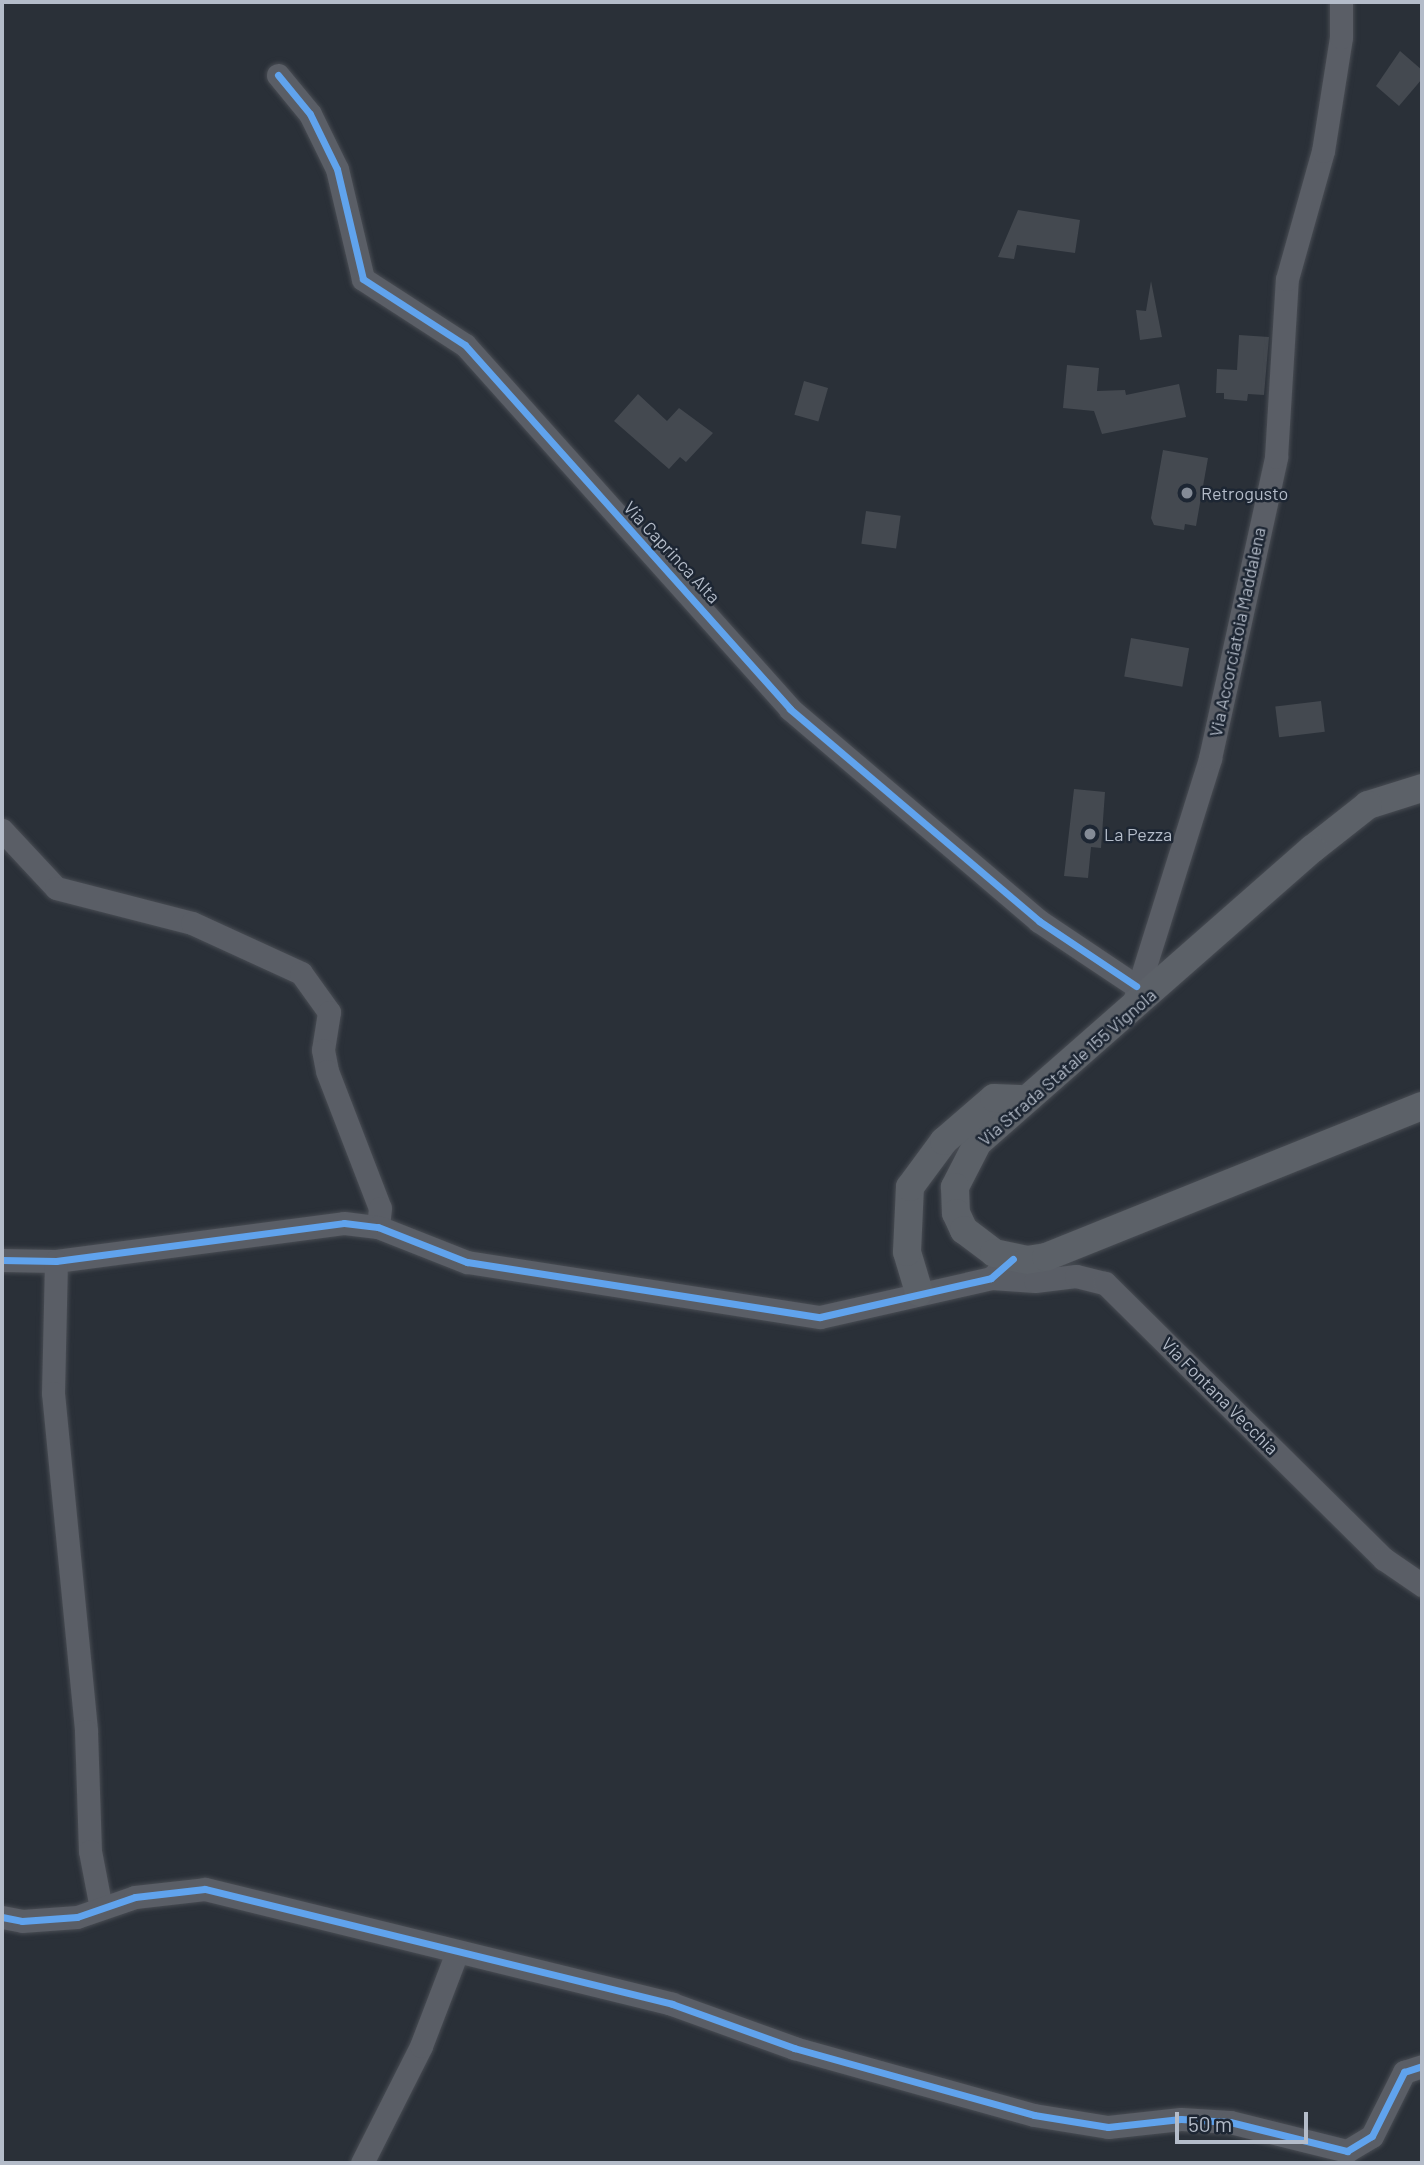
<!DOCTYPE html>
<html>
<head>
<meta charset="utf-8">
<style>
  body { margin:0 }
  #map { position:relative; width:1424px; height:2165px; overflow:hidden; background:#2a3038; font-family:Barlow,sans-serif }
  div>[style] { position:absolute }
  .building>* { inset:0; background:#444950; transform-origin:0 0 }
  .roads { filter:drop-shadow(0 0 2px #484c53) drop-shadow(0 0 2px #484c53) }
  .minor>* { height:23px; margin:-11.5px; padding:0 11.5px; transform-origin:11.5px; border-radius:11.5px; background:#5a5e66 }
  .major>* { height:28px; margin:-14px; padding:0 14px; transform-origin:14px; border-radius:14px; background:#5c6168 }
  .cycleway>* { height:7px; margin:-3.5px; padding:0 3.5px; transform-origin:3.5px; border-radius:3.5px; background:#60a3ed }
  .dots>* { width:19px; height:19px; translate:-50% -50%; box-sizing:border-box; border:4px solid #1d2633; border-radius:50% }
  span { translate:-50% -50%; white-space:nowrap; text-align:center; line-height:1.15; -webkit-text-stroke:5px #1d2633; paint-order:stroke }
  .poi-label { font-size:18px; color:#b4bcc9 }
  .left { translate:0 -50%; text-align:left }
  .street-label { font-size:18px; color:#b4bcc9 }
  .frame { position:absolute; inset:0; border:4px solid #b4bcc9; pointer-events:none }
  .scale { position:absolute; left:1175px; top:2112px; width:133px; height:32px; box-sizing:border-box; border:4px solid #b4bcc9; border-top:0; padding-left:9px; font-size:21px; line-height:24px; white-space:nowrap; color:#b4bcc9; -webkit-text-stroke:5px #1d2633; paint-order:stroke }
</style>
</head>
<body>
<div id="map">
  <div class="building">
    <i style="clip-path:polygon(1400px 51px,1422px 70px,1422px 79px,1399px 106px,1376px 86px)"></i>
    <i style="clip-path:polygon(1018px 210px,1080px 220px,1075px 253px,1017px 245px,1014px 259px,998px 257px)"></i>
    <i style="clip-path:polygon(1151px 281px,1162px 337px,1140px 340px,1136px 310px,1146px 311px)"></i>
    <i style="clip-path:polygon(1239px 335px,1269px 337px,1264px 395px,1248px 394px,1247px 401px,1224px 399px,1224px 393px,1216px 393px,1217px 369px,1237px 370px)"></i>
    <i style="clip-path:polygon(1067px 365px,1099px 368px,1097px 391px,1125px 390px,1126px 395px,1179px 384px,1186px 417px,1102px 434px,1094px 411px,1063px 408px)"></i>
    <i style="left:804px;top:381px;width:25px;height:35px;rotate:16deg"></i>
    <i style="clip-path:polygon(638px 394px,667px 421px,679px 408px,713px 433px,686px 462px,680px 457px,669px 469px,614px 421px)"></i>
    <i style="clip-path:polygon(1163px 450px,1208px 458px,1196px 526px,1185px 524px,1184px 530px,1154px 525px,1151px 518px)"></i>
    <i style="left:866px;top:511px;width:35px;height:33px;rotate:8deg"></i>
    <i style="left:1131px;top:638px;width:59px;height:39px;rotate:10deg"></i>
    <i style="left:1321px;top:701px;width:31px;height:46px;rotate:83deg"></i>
    <i style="clip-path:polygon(1074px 789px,1105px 792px,1101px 848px,1091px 847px,1088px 878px,1064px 876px)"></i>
  </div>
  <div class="roads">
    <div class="minor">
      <i style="left:278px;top:75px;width:50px;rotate:50.6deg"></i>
      <i style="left:310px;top:114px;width:61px;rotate:63.9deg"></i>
      <i style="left:337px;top:169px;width:113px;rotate:76.7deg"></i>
      <i style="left:363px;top:279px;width:121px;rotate:32.9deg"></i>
      <i style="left:465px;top:345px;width:488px;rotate:48.2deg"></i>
      <i style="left:790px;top:709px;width:327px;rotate:40.4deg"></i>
      <i style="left:1039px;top:921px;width:117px;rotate:33.8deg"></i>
      <i style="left:2px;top:830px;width:79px;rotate:47deg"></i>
      <i style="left:56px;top:888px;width:140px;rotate:14.4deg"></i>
      <i style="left:192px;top:923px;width:120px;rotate:24.6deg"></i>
      <i style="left:301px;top:973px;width:48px;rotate:54.3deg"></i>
      <i style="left:329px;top:1012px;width:38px;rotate:99deg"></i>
      <i style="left:323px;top:1050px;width:21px;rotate:79deg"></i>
      <i style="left:327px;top:1071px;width:147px;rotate:68.9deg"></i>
      <i style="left:380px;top:1208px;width:19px;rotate:96deg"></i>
      <i style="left:1135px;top:998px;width:251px;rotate:-72.6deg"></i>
      <i style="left:1210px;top:758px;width:308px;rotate:-77.6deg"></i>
      <i style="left:1276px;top:457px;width:178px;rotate:-86.5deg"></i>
      <i style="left:1287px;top:279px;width:133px;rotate:-74.3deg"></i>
      <i style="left:1323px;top:151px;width:115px;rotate:-81deg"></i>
      <i style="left:1341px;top:37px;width:35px;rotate:-90deg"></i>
      <i style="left:2px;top:1260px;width:54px;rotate:1.1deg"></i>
      <i style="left:56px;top:1261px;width:290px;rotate:-7.5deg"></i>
      <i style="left:344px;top:1223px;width:34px;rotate:7deg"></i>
      <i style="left:378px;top:1227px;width:96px;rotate:21.5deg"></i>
      <i style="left:467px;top:1262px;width:357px;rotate:8.9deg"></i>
      <i style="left:820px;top:1317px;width:175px;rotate:-12.8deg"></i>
      <i style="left:991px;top:1278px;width:29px;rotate:-41deg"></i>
      <i style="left:56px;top:1261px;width:132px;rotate:91.3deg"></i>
      <i style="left:53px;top:1393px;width:340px;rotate:84.4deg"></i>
      <i style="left:86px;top:1731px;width:120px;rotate:88.1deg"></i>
      <i style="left:90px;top:1851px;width:58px;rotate:79.1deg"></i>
      <i style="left:991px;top:1278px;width:44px;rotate:3.9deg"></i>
      <i style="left:1035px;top:1281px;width:41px;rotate:-7deg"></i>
      <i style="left:1076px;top:1276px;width:30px;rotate:14deg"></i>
      <i style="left:1105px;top:1283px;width:392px;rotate:44.7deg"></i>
      <i style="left:1384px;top:1559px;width:46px;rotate:34.4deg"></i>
      <i style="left:2px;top:1917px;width:20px;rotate:11deg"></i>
      <i style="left:22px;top:1921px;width:55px;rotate:-4.2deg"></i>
      <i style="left:77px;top:1917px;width:61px;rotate:-19deg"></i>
      <i style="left:135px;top:1897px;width:70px;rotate:-6.5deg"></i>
      <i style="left:205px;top:1889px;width:481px;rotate:13.8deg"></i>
      <i style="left:672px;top:2004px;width:130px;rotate:19.8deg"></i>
      <i style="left:794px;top:2048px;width:249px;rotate:15.6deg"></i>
      <i style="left:1034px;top:2115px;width:75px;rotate:9.2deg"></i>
      <i style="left:1108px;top:2127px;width:73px;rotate:-6.3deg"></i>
      <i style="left:1181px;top:2119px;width:49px;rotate:3.5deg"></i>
      <i style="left:1230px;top:2122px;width:121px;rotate:13.9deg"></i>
      <i style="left:1347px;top:2151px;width:29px;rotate:-31deg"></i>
      <i style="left:1372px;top:2136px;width:72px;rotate:-63.4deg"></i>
      <i style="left:1404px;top:2072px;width:19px;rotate:-18deg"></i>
      <i style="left:362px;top:2163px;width:131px;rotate:-63.2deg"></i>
      <i style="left:421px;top:2046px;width:101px;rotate:-69deg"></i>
    </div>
    <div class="major">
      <i style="left:1422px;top:788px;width:57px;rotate:162.5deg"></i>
      <i style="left:1368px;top:805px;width:71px;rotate:141.8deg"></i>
      <i style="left:1312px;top:849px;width:444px;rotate:138.7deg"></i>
      <i style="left:978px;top:1142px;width:51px;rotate:117.1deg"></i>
      <i style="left:955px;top:1187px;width:26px;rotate:88deg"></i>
      <i style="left:956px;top:1213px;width:19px;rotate:65deg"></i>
      <i style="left:964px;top:1230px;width:38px;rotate:37deg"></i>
      <i style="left:994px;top:1253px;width:34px;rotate:12deg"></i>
      <i style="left:1027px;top:1260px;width:19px;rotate:-9deg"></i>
      <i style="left:1046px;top:1257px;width:405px;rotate:-21.9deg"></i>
      <i style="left:919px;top:1292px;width:42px;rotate:-106.7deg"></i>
      <i style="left:907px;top:1252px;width:65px;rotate:-87.4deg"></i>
      <i style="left:910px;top:1187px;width:57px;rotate:-53.5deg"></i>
      <i style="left:944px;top:1141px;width:66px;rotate:-40.7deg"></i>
      <i style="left:994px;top:1098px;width:32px;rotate:2deg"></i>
    </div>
  </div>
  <div class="cycleway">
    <i style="left:278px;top:75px;width:50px;rotate:50.6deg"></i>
    <i style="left:310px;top:114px;width:61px;rotate:63.9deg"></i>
    <i style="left:337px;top:169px;width:113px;rotate:76.7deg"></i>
    <i style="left:363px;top:279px;width:121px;rotate:32.9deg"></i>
    <i style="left:465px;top:345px;width:488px;rotate:48.2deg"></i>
    <i style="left:790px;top:709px;width:327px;rotate:40.4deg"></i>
    <i style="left:1039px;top:921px;width:117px;rotate:33.8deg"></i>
    <i style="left:2px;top:1260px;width:54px;rotate:1.1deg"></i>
    <i style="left:56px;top:1261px;width:290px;rotate:-7.5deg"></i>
    <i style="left:344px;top:1223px;width:34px;rotate:7deg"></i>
    <i style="left:378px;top:1227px;width:96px;rotate:21.5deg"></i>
    <i style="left:467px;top:1262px;width:357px;rotate:8.9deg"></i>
    <i style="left:820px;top:1317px;width:175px;rotate:-12.8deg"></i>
    <i style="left:991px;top:1278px;width:29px;rotate:-41deg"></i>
    <i style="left:2px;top:1917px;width:20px;rotate:11deg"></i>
    <i style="left:22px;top:1921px;width:55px;rotate:-4.2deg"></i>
    <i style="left:77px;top:1917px;width:61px;rotate:-19deg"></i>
    <i style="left:135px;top:1897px;width:70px;rotate:-6.5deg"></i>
    <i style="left:205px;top:1889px;width:481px;rotate:13.8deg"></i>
    <i style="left:672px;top:2004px;width:130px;rotate:19.8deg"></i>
    <i style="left:794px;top:2048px;width:249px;rotate:15.6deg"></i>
    <i style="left:1034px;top:2115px;width:75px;rotate:9.2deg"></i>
    <i style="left:1108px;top:2127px;width:73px;rotate:-6.3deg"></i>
    <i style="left:1181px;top:2119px;width:49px;rotate:3.5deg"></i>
    <i style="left:1230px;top:2122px;width:121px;rotate:13.9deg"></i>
    <i style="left:1347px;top:2151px;width:29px;rotate:-31deg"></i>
    <i style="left:1372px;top:2136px;width:72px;rotate:-63.4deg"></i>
    <i style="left:1404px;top:2072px;width:19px;rotate:-18deg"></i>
  </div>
  <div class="dots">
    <i style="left:1187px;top:493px;background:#848b96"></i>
    <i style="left:1090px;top:834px;background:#848b96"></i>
  </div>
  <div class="poi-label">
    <span class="left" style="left:1201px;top:493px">Retrogusto</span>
    <span class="left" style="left:1104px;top:834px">La Pezza</span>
  </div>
  <div class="street-label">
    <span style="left:672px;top:552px;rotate:47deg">Via Caprinca Alta</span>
    <span style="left:1237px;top:632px;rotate:-78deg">Via Accorciatoia Maddalena</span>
    <span style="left:1067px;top:1067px;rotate:-41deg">Via Strada Statale 155 Vignola</span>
    <span style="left:1220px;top:1396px;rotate:45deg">Via Fontana Vecchia</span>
  </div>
  <div class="frame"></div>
  <div class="scale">50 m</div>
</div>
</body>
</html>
